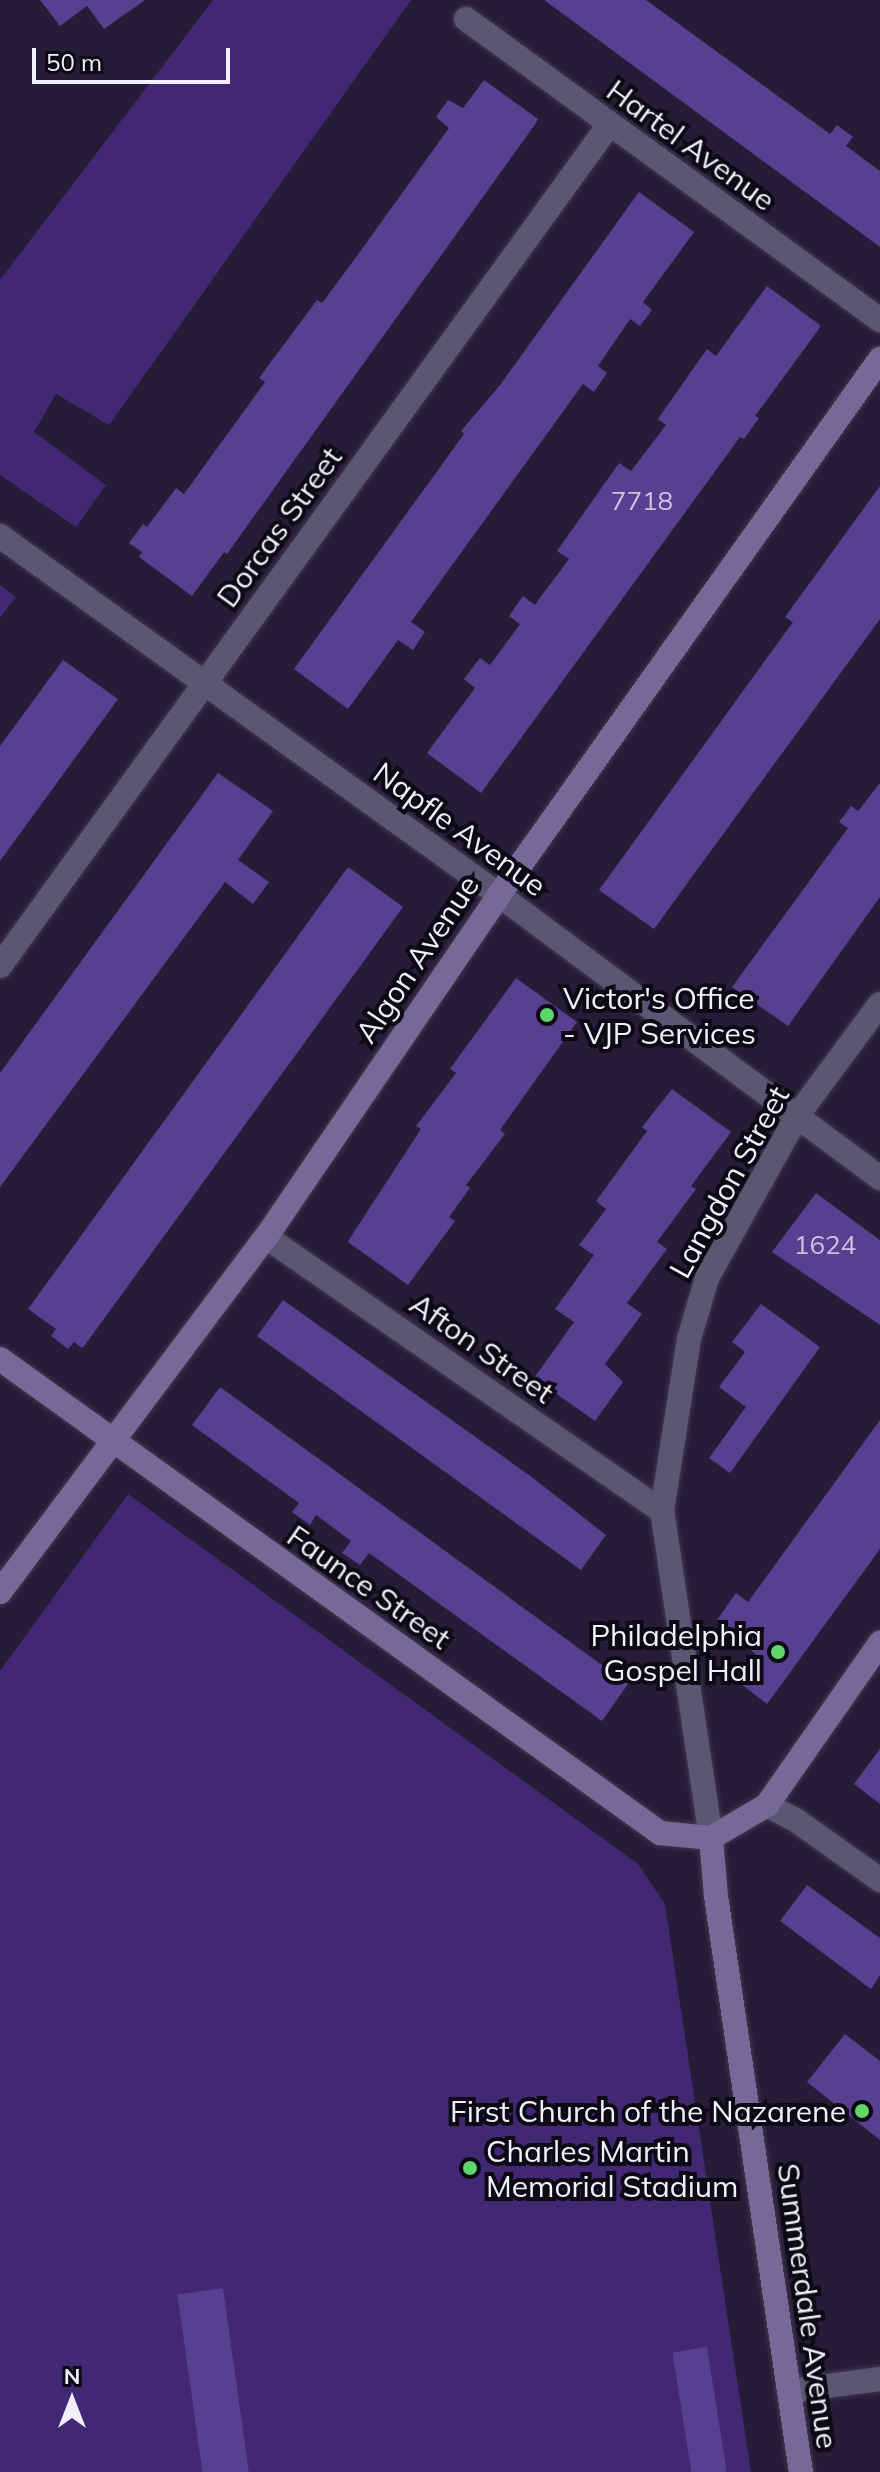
<!DOCTYPE html>
<html>
<head>
<meta charset="utf-8">
<style>
  body { margin:0 }
  #map { position:relative; width:880px; height:2472px; overflow:hidden; background:#251d38; font-family:Mulish,sans-serif }
  div>[style] { position:absolute }
  .green>* { inset:0; background:#422773 }
  .building>* { inset:0; background:#593f90; transform-origin:0 0 }
  .roads { filter:drop-shadow(0 0 2px #403a4f) drop-shadow(0 0 2px #403a4f) }
  .street>* { height:24px; margin:-12px; padding:0 12px; transform-origin:12px; border-radius:12px; background:#5c5573 }
  .secondary>* { height:24px; margin:-12px; padding:0 12px; transform-origin:12px; border-radius:12px; background:#756a97 }
  .dots>* { width:22px; height:22px; translate:-50% -50%; box-sizing:border-box; border:4px solid #0d0a15; border-radius:50% }
  span { translate:-50% -50%; white-space:nowrap; text-align:center; line-height:1.15; -webkit-text-stroke:8px #0d0a15; paint-order:stroke }
  .number-label { font-size:26px; color:#cbc2e2 }
  .number-label span { -webkit-text-stroke-width:0 }
  .street-label { font-size:30px; color:#f1eefd }
  .poi-label { font-size:30px; color:#f1eefd }
  .left { translate:0 -50%; text-align:left }
  .right { translate:-100% -50%; text-align:right }
  .north { position:absolute; left:32px; top:2360px; width:80px; height:80px; -webkit-text-stroke:6px #0d0a15; paint-order:stroke; rotate:0deg; font-size:22px; font-weight:700; line-height:32px; text-align:center; color:#f1eefd }
  .north::after { content:''; display:block; margin:auto; width:28px; height:36px; background:#f1eefd; clip-path:polygon(50% 0,100% 100%,50% 72%,0 100%) }
  .scale { position:absolute; left:32px; top:48px; width:198px; height:36px; box-sizing:border-box; border:4px solid #f1eefd; border-top:0; padding-left:10px; font-size:24px; line-height:28px; white-space:nowrap; color:#f1eefd; -webkit-text-stroke:6px #0d0a15; paint-order:stroke }
</style>
</head>
<body>
<div id="map">
  <div class="green">
    <i style="clip-path:polygon(213px 0,411px 0,109px 425px,56px 394px,34px 432px,106px 485px,76px 527px,0 475px,0 280px)"></i>
    <i style="clip-path:polygon(0 585px,16px 597px,0 618px)"></i>
    <i style="clip-path:polygon(128px 1494px,638px 1864px,665px 1904px,751px 2472px,0 2472px,0 1671px)"></i>
  </div>
  <div class="building">
    <i style="clip-path:polygon(40px 0,145px 0,104px 29px,87px 6px,60px 26px)"></i>
    <i style="clip-path:polygon(544px 0,646px 0,830px 134px,837px 125px,853px 137px,846px 146px,880px 171px,880px 247px)"></i>
    <i style="clip-path:polygon(484px 80px,538px 119px,536px 123px,227px 554px,224px 552px,192px 596px,139px 557px,142px 552px,129px 543px,143px 524px,147px 527px,176px 488px,184px 494px,265px 382px,259px 378px,317px 300px,322px 303px,354px 260px,449px 128px,436px 117px,448px 100px,463px 108px)"></i>
    <i style="clip-path:polygon(639px 192px,694px 232px,643px 302px,652px 310px,640px 326px,630px 319px,598px 366px,607px 373px,594px 392px,583px 384px,411px 622px,425px 632px,413px 650px,398px 640px,348px 709px,294px 669px,464px 434px,461px 431px,500px 385px)"></i>
    <i style="clip-path:polygon(767px 286px,820px 325px,819px 329px,755px 416px,759px 418px,744px 439px,740px 437px,481px 793px,427px 753px,475px 688px,464px 679px,480px 658px,490px 665px,520px 624px,509px 616px,523px 596px,535px 605px,539px 599px,569px 559px,557px 551px,619px 463px,631px 471px,666px 425px,658px 419px,695px 366px,707px 349px,716px 356px)"></i>
    <i style="clip-path:polygon(880px 486px,880px 619px,654px 929px,599px 890px,793px 622px,785px 617px)"></i>
    <i style="clip-path:polygon(63px 660px,118px 699px,0 861px,0 746px)"></i>
    <i style="clip-path:polygon(218px 773px,273px 811px,238px 860px,269px 882px,253px 904px,225px 882px,0 1187px,0 1073px)"></i>
    <i style="clip-path:polygon(880px 783px,880px 897px,788px 1026px,732px 987px,848px 828px,839px 822px,851px 806px,858px 811px)"></i>
    <i style="clip-path:polygon(348px 867px,403px 907px,85px 1345px,82px 1348px,74px 1342px,68px 1349px,51px 1336px,56px 1329px,28px 1309px)"></i>
    <i style="clip-path:polygon(516px 978px,577px 1022px,500px 1130px,505px 1134px,466px 1185px,470px 1188px,449px 1217px,455px 1221px,408px 1285px,348px 1242px,350px 1238px,421px 1129px,416px 1126px,456px 1073px,450px 1069px)"></i>
    <i style="clip-path:polygon(672px 1089px,731px 1132px,691px 1186px,696px 1189px,657px 1242px,667px 1249px,627px 1303px,642px 1314px,605px 1364px,623px 1382px,595px 1421px,534px 1378px,574px 1322px,555px 1309px,594px 1255px,579px 1245px,606px 1209px,596px 1201px,647px 1131px,642px 1127px)"></i>
    <i style="clip-path:polygon(816px 1193px,880px 1240px,880px 1325px,772px 1252px)"></i>
    <i style="clip-path:polygon(283px 1300px,533px 1478px,606px 1535px,581px 1570px,257px 1336px)"></i>
    <i style="clip-path:polygon(761px 1304px,820px 1347px,730px 1473px,709px 1458px,746px 1407px,719px 1387px,745px 1352px,732px 1342px)"></i>
    <i style="clip-path:polygon(220px 1387px,628px 1684px,602px 1721px,369px 1553px,360px 1565px,342px 1553px,351px 1541px,316px 1515px,310px 1525px,292px 1512px,299px 1503px,192px 1425px)"></i>
    <i style="clip-path:polygon(880px 1420px,880px 1549px,767px 1704px,741px 1684px,760px 1658px,717px 1620px,736px 1593px,748px 1602px)"></i>
    <i style="clip-path:polygon(880px 1749px,880px 1804px,854px 1784px)"></i>
    <i style="clip-path:polygon(807px 1885px,880px 1938px,880px 1975px,871px 1989px,780px 1921px)"></i>
    <i style="clip-path:polygon(845px 2034px,880px 2061px,880px 2140px,807px 2082px)"></i>
    <i style="left:223px;top:2288px;width:186px;height:46px;rotate:82deg"></i>
    <i style="left:707px;top:2347px;width:126px;height:35px;rotate:81deg"></i>
  </div>
  <div class="roads">
    <div class="street">
      <i style="left:466px;top:19px;width:512px;rotate:36.02deg"></i>
      <i style="left:0;top:536px;width:615px;rotate:35.73deg"></i>
      <i style="left:499px;top:895px;width:475px;rotate:36.6deg"></i>
      <i style="left:0;top:966px;width:1038px;rotate:-54.09deg"></i>
      <i style="left:266px;top:1237px;width:482px;rotate:34.7deg"></i>
      <i style="left:767px;top:1805px;width:34px;rotate:28deg"></i>
      <i style="left:797px;top:1821px;width:102px;rotate:35.4deg"></i>
      <i style="left:711px;top:1838px;width:331px;rotate:-98.5deg"></i>
      <i style="left:662px;top:1511px;width:174px;rotate:-81.1deg"></i>
      <i style="left:689px;top:1339px;width:64px;rotate:-73.6deg"></i>
      <i style="left:707px;top:1278px;width:185px;rotate:-60.9deg"></i>
      <i style="left:797px;top:1116px;width:139px;rotate:-53.5deg"></i>
      <i style="left:789px;top:2391px;width:92px;rotate:-7.5deg"></i>
    </div>
    <div class="secondary">
      <i style="left:0;top:1359px;width:813px;rotate:35.69deg"></i>
      <i style="left:660px;top:1833px;width:51px;rotate:5.6deg"></i>
      <i style="left:0;top:1592px;width:444px;rotate:-53.2deg"></i>
      <i style="left:266px;top:1237px;width:414px;rotate:-55.7deg"></i>
      <i style="left:499px;top:895px;width:658px;rotate:-54.59deg"></i>
      <i style="left:711px;top:1838px;width:58px;rotate:85.1deg"></i>
      <i style="left:716px;top:1896px;width:582px;rotate:81.61deg"></i>
      <i style="left:711px;top:1838px;width:65px;rotate:-30.5deg"></i>
      <i style="left:767px;top:1805px;width:198px;rotate:-55.1deg"></i>
    </div>
  </div>
  <div class="dots">
    <i style="left:547px;top:1015px;background:#5fd56b"></i>
    <i style="left:778px;top:1652px;background:#5fd56b"></i>
    <i style="left:862px;top:2111px;background:#5fd56b"></i>
    <i style="left:470px;top:2168px;background:#5fd56b"></i>
  </div>
  <div class="number-label">
    <span style="left:642px;top:501px">7718</span>
    <span style="left:825px;top:1245px">1624</span>
  </div>
  <div class="street-label">
    <span style="left:691px;top:145px;rotate:36deg">Hartel Avenue</span>
    <span style="left:279px;top:527px;rotate:-54deg">Dorcas Street</span>
    <span style="left:460px;top:829px;rotate:36deg">Napfle Avenue</span>
    <span style="left:417px;top:959px;rotate:-56deg">Algon Avenue</span>
    <span style="left:729px;top:1182px;rotate:-61deg">Langdon Street</span>
    <span style="left:482px;top:1348px;rotate:35deg">Afton Street</span>
    <span style="left:369px;top:1587px;rotate:35deg">Faunce Street</span>
    <span style="left:808px;top:2306px;rotate:82deg">Summerdale Avenue</span>
  </div>
  <div class="poi-label">
    <span class="left" style="left:563px;top:1015px">Victor's Office<br>- VJP Services</span>
    <span class="right" style="left:762px;top:1652px">Philadelphia<br>Gospel Hall</span>
    <span class="right" style="left:846px;top:2111px">First Church of the Nazarene</span>
    <span class="left" style="left:486px;top:2168px">Charles Martin<br>Memorial Stadium</span>
  </div>
  <div class="north">N</div>
  <div class="scale">50 m</div>
</div>
</body>
</html>
